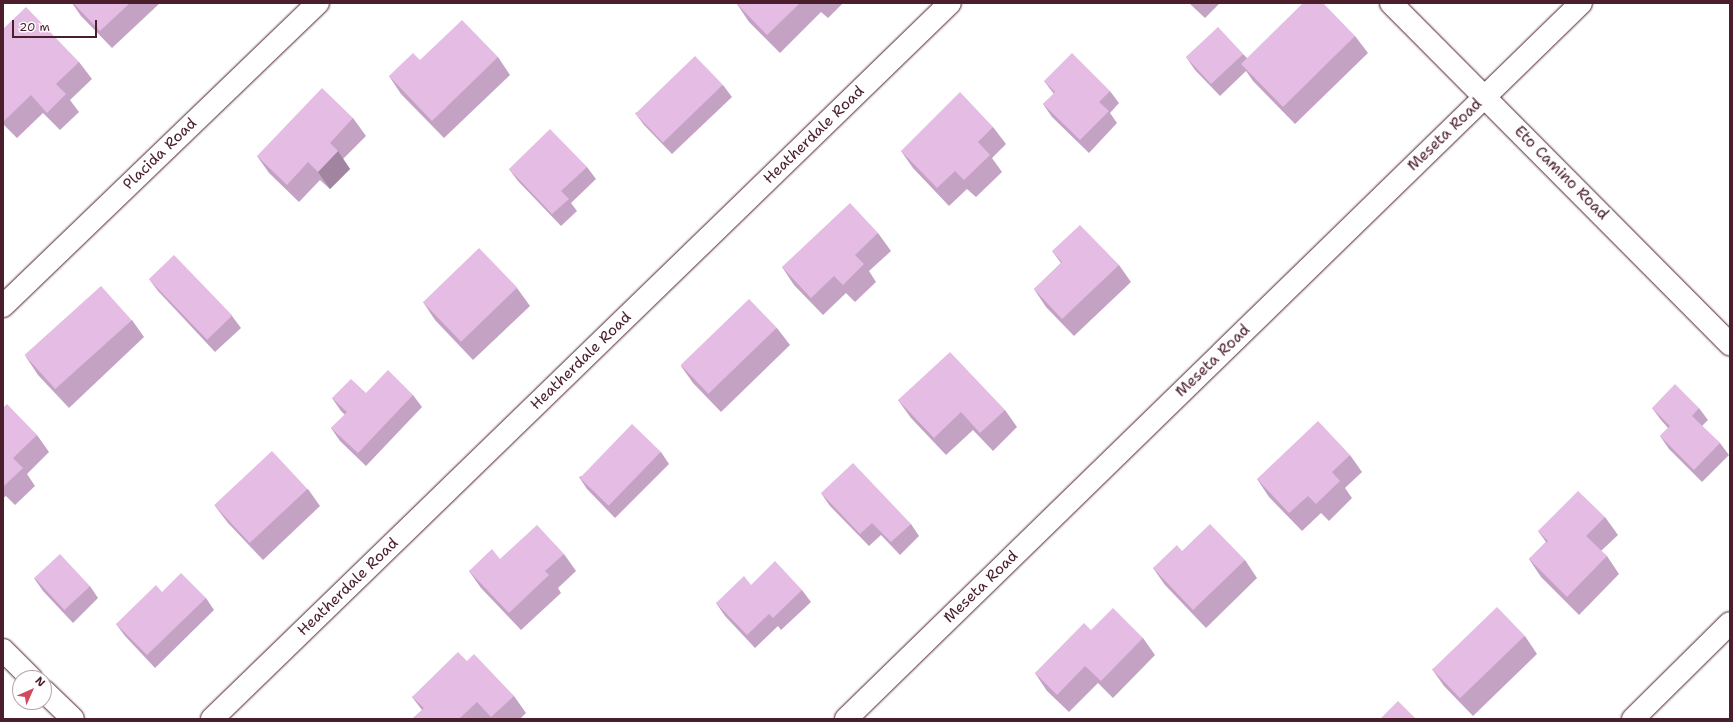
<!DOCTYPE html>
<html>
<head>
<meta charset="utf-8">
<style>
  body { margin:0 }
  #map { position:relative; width:1733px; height:722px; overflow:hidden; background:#fff; font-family:"Shantell Sans",sans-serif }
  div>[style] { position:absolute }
  .roads { filter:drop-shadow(0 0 1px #4a1f2b) drop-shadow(0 0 1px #4a1f2b) }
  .minor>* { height:22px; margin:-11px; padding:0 11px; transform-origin:11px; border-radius:11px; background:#fff }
  .tertiary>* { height:22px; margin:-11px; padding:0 11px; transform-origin:11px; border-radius:11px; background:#fff }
  .wall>* { inset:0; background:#c4a2c4 }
  .shaded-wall>* { inset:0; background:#a084a0 }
  .building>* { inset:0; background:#e4bce4; transform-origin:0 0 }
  span { translate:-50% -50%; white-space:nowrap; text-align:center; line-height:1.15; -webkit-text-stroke:3.5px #fff; paint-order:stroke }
  .street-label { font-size:15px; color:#4a1f2b }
  .frame { position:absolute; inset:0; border:4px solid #4a1f2b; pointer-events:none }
  .north { position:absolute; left:12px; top:670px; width:40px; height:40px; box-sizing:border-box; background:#fff; border:1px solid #b7a5aa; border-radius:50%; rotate:45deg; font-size:11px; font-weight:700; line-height:16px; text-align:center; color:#4a1f2b }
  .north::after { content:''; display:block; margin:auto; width:14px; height:18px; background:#d1495b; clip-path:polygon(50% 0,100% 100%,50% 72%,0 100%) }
  .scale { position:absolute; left:12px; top:20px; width:85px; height:18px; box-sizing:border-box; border:2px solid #4a1f2b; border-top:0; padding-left:5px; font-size:12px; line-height:14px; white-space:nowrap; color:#4a1f2b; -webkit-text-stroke:3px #fff; paint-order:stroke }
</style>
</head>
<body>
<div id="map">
  <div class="roads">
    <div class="minor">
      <i style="left:1391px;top:3px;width:481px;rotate:45.2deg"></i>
      <i style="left:3px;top:306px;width:437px;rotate:-43.9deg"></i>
      <i style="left:212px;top:719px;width:1028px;rotate:-44.13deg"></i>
      <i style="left:846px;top:719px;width:1026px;rotate:-44.25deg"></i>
      <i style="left:1633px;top:719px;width:136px;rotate:-44.7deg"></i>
    </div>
    <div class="tertiary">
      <i style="left:3px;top:650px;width:40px;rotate:45deg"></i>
      <i style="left:44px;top:691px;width:40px;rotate:44deg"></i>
    </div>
  </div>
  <div class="wall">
    <i style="clip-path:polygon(72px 3px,160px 3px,112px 48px,81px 16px)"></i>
    <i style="clip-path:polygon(738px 3px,843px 3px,828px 18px,821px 12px,780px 53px,749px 22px,737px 4px)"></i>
    <i style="clip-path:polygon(1189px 3px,1220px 3px,1205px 18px)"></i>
    <i style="clip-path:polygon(3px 29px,79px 62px,92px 79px,70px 100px,79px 112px,60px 130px,43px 113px,17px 138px,3px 124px)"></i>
    <i style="clip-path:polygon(1355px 36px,1368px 53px,1295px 124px,1253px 81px,1246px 71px,1220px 96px,1195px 70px,1186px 57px,1243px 54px,1247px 58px)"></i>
    <i style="clip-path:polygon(498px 57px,510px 75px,444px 138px,401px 94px,389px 76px,420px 60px)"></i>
    <i style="clip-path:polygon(1044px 81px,1110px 91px,1119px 103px,1110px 113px,1117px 123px,1089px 153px,1052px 117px,1043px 104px,1054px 94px)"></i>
    <i style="clip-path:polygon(723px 85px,732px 97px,672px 154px,644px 125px,635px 113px)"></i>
    <i style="clip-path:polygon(353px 118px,366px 136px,343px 159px,350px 169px,330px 189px,320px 180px,299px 202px,269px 173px,257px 156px)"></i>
    <i style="clip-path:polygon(993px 127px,1006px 144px,992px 158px,1002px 172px,976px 197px,967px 189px,949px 206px,913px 168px,901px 151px)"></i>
    <i style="clip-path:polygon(587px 167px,596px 179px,571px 203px,577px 211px,561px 226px,518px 181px,509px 169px)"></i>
    <i style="clip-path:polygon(878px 233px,891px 251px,869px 271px,876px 282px,855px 302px,846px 293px,823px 315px,794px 285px,782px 267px)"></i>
    <i style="clip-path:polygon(1052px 251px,1119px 265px,1131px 282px,1074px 336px,1046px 307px,1034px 289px,1061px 263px)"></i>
    <i style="clip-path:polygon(149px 279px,232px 316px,241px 328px,215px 352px,158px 291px)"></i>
    <i style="clip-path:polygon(517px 288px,530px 306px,473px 360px,435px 320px,423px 302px)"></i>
    <i style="clip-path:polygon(132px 320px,144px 337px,69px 408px,38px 375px,26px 357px)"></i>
    <i style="clip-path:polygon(777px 328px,790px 345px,721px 412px,693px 383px,681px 366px)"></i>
    <i style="clip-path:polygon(366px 393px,413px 395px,422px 407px,366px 466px,340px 441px,331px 428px,345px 415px,341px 411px,332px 398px)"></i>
    <i style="clip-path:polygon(898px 400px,1005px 410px,1017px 427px,993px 451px,973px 430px,946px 455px,911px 418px)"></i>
    <i style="clip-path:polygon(3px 408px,37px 435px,49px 452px,27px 474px,35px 486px,15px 505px,6px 496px,3px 498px)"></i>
    <i style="clip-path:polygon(1652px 408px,1699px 408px,1708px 420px,1702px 426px,1720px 443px,1729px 455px,1702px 482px,1669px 449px,1660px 436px,1668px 428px,1661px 420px)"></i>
    <i style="clip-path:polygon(661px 452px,669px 464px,615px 518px,587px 489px,579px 477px)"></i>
    <i style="clip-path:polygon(1350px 455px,1362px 472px,1345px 488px,1352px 498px,1329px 521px,1321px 513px,1302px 531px,1269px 497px,1257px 479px)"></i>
    <i style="clip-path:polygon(308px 489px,320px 506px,263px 560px,228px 523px,215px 506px)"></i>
    <i style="clip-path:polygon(821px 493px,911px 524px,919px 536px,900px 555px,881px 535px,869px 546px,830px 506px)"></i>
    <i style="clip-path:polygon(1605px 517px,1618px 535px,1601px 551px,1607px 556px,1619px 574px,1579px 615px,1541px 577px,1529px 559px,1546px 542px,1538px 531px)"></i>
    <i style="clip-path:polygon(1182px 551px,1245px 560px,1257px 578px,1206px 628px,1165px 585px,1153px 568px)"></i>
    <i style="clip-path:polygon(564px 554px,576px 571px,558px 588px,561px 593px,521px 630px,481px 588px,469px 571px,500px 559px)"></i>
    <i style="clip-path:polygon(34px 578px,90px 586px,98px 598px,73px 623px,43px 591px)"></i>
    <i style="clip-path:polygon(751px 585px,802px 590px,811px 602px,781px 630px,778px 626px,755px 648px,725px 616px,716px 603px)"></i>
    <i style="clip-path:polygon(162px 592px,206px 598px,214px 610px,155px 668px,125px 636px,116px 624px)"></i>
    <i style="clip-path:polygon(1091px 630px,1143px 638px,1155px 655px,1113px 698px,1098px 683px,1069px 712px,1047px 691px,1035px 673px)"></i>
    <i style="clip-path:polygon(1525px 636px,1537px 654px,1473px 716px,1444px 686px,1432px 669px)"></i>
    <i style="clip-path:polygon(467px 661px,514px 696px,526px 713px,520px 719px,412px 719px,422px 710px,412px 697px)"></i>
  </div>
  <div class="shaded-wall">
    <i style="clip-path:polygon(338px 151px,350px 169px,330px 189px,318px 172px)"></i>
  </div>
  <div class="building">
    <i style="clip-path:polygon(73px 3px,130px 3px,100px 31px)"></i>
    <i style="clip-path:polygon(738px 3px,800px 3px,767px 35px,737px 4px)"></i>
    <i style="clip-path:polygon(1303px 3px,1323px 3px,1355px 36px,1283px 107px,1241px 64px)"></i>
    <i style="clip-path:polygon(26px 7px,79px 62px,56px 84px,66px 94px,47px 113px,31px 95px,4px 121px,3px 119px,3px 29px)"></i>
    <i style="clip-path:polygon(462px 20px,498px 57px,432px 121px,389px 76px,413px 53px,420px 60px)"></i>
    <i style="left:1218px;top:27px;width:37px;height:44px;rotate:47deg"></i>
    <i style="clip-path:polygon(1072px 53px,1110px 91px,1099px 102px,1109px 111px,1080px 140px,1043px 104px,1055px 92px,1044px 81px)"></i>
    <i style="left:695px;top:56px;width:40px;height:83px;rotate:46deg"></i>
    <i style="clip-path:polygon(322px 88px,353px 118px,330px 143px,338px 151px,318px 172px,308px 162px,287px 185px,257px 156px)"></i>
    <i style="clip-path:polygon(960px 92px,993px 127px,978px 142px,990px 155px,964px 180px,955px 171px,937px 188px,901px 151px)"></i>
    <i style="clip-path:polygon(550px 129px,587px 167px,561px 191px,569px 199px,552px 214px,509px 169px)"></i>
    <i style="clip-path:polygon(850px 203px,878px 233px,855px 255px,864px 264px,843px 285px,834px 276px,811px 298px,782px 267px)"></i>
    <i style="clip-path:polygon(1080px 225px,1119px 265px,1062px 319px,1034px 289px,1062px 262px,1052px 251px)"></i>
    <i style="left:479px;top:248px;width:55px;height:78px;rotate:46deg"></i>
    <i style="left:174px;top:255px;width:84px;height:35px;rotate:46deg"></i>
    <i style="left:101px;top:286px;width:46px;height:103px;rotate:48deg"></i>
    <i style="left:749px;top:299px;width:40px;height:95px;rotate:46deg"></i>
    <i style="clip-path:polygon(950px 352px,1005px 410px,980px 433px,961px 412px,934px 438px,898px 400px)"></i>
    <i style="clip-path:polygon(388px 370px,413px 395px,358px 453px,331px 428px,347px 412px,332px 398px,351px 379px,366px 393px)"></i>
    <i style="clip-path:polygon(1675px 384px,1699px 408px,1692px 416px,1720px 443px,1694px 470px,1660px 436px,1670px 426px,1652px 408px)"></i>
    <i style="clip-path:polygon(7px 404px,37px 435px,13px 458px,23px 468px,3px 487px,3px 408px)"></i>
    <i style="clip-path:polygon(1318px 421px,1350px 455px,1332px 472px,1340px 481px,1316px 504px,1308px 496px,1289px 513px,1257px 479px)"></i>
    <i style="left:632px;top:424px;width:40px;height:75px;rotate:44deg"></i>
    <i style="left:272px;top:451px;width:52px;height:79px;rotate:47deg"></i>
    <i style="clip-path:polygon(853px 463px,911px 524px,891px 542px,872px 523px,860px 534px,821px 493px)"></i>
    <i style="clip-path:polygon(1578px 491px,1605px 517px,1586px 536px,1607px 556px,1567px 597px,1529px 559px,1548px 541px,1538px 531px)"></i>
    <i style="clip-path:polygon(1210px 524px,1245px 560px,1193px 610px,1153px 568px,1177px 545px,1182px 551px)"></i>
    <i style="clip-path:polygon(537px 525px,564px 554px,545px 571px,549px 575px,509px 613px,469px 571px,492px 549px,500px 559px)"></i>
    <i style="left:60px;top:554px;width:44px;height:35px;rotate:47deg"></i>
    <i style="clip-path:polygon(775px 561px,802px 590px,773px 618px,769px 614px,747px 635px,716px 603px,744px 576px,751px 585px)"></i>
    <i style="clip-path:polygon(181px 573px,206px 598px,147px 655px,116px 624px,156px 585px,162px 592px)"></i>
    <i style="left:1497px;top:607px;width:40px;height:90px;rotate:46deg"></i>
    <i style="clip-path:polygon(1113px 608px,1143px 638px,1101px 681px,1085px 666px,1057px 695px,1035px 673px,1084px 623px,1091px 630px)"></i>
    <i style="clip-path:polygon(458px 652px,467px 661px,474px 654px,514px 696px,491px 717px,477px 702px,459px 719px,412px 719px,424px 708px,412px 697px)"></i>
    <i style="clip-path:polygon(1398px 701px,1416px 719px,1380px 719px)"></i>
  </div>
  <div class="street-label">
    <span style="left:814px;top:135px;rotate:-44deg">Heatherdale Road</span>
    <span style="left:1445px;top:135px;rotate:-44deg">Meseta Road</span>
    <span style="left:160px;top:154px;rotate:-44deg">Placida Road</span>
    <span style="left:1561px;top:173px;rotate:45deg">Eto Camino Road</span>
    <span style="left:581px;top:361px;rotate:-44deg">Heatherdale Road</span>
    <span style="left:1213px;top:361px;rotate:-44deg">Meseta Road</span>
    <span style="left:348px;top:587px;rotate:-44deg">Heatherdale Road</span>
    <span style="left:981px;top:587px;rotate:-44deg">Meseta Road</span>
  </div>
  <div class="frame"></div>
  <div class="north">N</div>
  <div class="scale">20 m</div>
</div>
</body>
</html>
